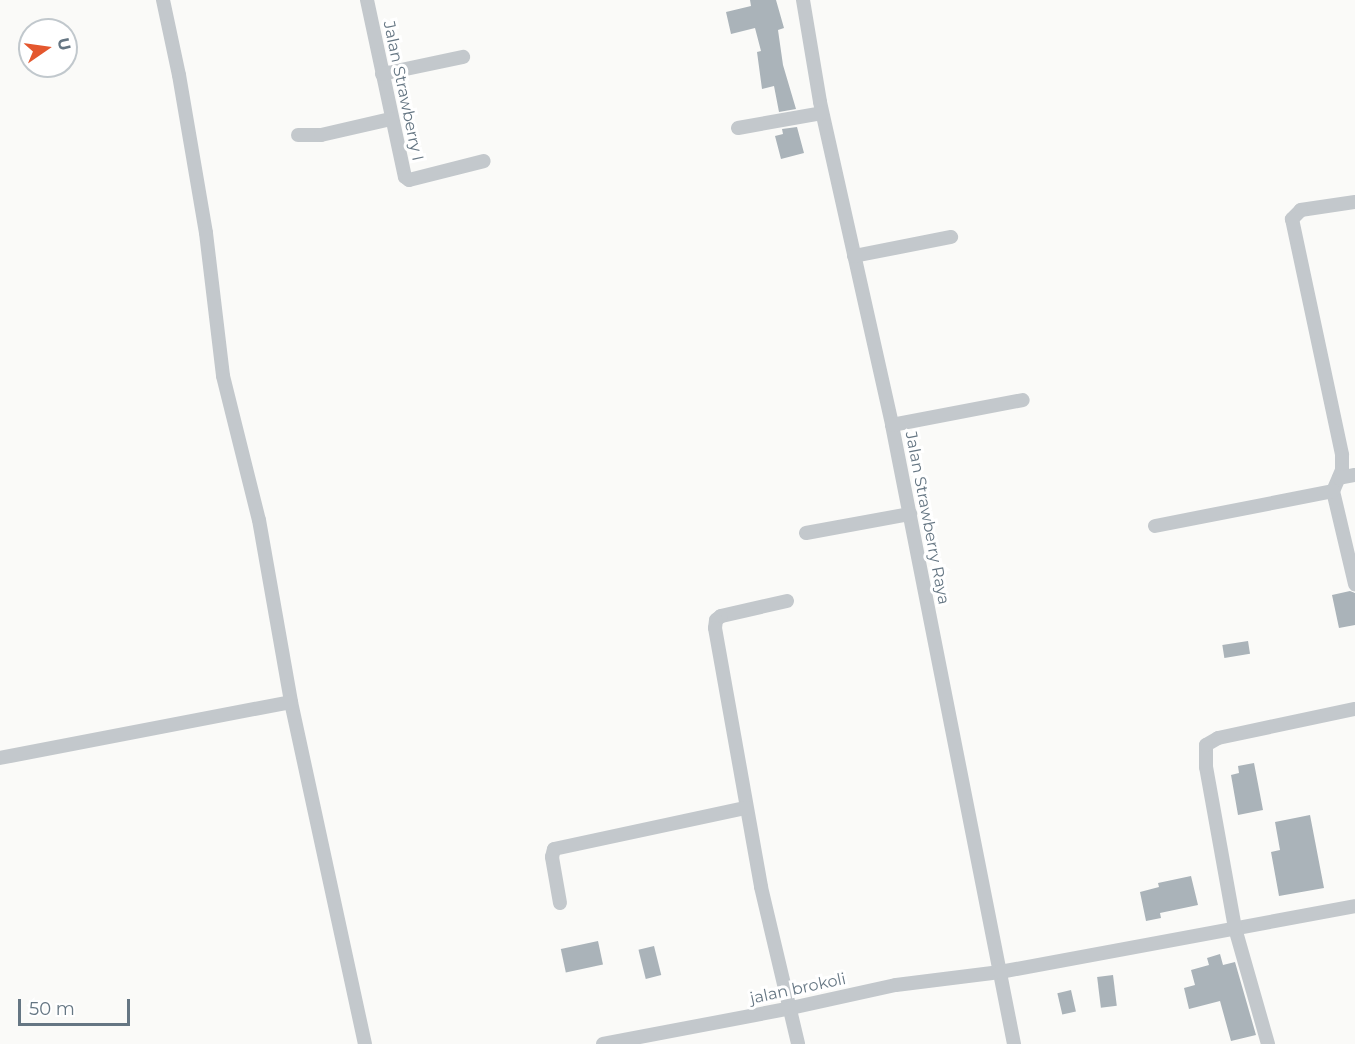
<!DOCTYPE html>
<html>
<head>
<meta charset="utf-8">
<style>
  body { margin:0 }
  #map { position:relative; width:1355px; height:1044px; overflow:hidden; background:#fafaf8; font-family:Montserrat,sans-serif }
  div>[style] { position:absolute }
  .building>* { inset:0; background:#aab3b9; transform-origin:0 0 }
  .minor>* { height:14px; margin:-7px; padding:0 7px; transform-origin:7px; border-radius:7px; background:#c3c8cc }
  span { translate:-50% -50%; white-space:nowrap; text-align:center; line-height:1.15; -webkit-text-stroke:6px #fff; paint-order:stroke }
  .street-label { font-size:16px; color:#657683 }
  .north { position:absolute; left:18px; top:18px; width:60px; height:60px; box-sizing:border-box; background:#fff; border:2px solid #c1c8cd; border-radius:50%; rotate:77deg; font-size:16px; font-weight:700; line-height:24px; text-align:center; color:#657683 }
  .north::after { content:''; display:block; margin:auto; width:21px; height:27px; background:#e4572e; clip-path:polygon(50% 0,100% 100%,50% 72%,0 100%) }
  .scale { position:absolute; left:18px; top:999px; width:112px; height:27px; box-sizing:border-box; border:3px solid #657683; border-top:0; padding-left:8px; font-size:18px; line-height:21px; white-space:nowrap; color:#657683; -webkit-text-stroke:4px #fff; paint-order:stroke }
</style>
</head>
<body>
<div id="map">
  <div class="building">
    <i style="clip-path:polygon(750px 0,776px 0,784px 28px,778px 30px,783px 65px,796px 109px,779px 112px,774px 86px,762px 89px,757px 52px,761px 51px,755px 28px,731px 34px,726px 12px,751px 6px)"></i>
    <i style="clip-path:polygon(797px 127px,804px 153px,781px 159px,775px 136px,783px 134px,782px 129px)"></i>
    <i style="clip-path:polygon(1350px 591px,1355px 593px,1355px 625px,1339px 628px,1332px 595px)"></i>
    <i style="left:1248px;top:641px;width:13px;height:26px;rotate:81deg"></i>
    <i style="clip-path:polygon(1254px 763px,1263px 810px,1238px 815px,1231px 775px,1239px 773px,1238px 766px)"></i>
    <i style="clip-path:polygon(1310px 815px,1324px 888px,1279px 896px,1271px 852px,1280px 850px,1275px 822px)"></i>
    <i style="clip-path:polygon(1191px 876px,1198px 905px,1160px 913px,1161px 918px,1146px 921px,1140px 892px,1159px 887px,1158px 883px)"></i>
    <i style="left:598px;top:941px;width:24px;height:38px;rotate:78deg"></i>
    <i style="left:654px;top:946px;width:30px;height:16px;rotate:76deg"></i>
    <i style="clip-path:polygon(1220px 954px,1223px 965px,1235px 962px,1256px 1035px,1231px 1041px,1220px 1001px,1189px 1009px,1184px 988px,1195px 985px,1191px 970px,1209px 965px,1207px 958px)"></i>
    <i style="left:1113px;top:975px;width:31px;height:16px;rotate:83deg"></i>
    <i style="left:1071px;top:990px;width:22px;height:14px;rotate:77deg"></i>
  </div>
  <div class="minor">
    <i style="left:163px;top:0;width:77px;rotate:78deg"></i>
    <i style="left:179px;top:75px;width:160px;rotate:80.3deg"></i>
    <i style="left:206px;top:233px;width:144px;rotate:83.2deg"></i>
    <i style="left:223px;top:376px;width:148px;rotate:76deg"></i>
    <i style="left:259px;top:520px;width:185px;rotate:80deg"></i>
    <i style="left:291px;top:702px;width:350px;rotate:77.8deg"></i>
    <i style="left:367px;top:0;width:181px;rotate:77.9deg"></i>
    <i style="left:405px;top:177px;width:5px;rotate:37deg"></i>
    <i style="left:409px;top:180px;width:77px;rotate:-14.2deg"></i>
    <i style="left:803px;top:0;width:103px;rotate:80.5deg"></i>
    <i style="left:820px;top:102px;width:331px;rotate:77.4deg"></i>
    <i style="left:892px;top:425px;width:631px;rotate:78.85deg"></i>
    <i style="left:382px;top:74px;width:83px;rotate:-11.9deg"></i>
    <i style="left:738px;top:128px;width:85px;rotate:-10.1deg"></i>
    <i style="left:298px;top:135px;width:23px"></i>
    <i style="left:321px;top:135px;width:72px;rotate:-12.9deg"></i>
    <i style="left:1355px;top:202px;width:55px;rotate:171.6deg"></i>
    <i style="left:1301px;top:210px;width:13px;rotate:135deg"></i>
    <i style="left:1292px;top:219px;width:241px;rotate:78deg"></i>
    <i style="left:1342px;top:455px;width:15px;rotate:90deg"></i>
    <i style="left:1342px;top:470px;width:23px;rotate:113deg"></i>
    <i style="left:1333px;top:491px;width:96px;rotate:76.7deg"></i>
    <i style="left:854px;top:256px;width:99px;rotate:-11.1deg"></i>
    <i style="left:892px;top:425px;width:133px;rotate:-10.8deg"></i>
    <i style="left:1339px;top:478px;width:16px;rotate:-11deg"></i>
    <i style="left:1155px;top:526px;width:181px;rotate:-11.1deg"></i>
    <i style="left:806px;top:533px;width:106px;rotate:-10.4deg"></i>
    <i style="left:787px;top:601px;width:68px;rotate:167.2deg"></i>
    <i style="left:721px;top:616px;width:6px;rotate:141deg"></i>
    <i style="left:716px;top:620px;width:8px;rotate:97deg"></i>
    <i style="left:715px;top:628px;width:263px;rotate:79.9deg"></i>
    <i style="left:761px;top:887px;width:161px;rotate:76.7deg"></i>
    <i style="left:0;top:758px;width:296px;rotate:-10.9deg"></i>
    <i style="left:560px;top:903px;width:47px;rotate:-99.9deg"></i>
    <i style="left:552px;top:857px;width:8px;rotate:-76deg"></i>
    <i style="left:554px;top:849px;width:196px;rotate:-12.1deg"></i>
    <i style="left:603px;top:1044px;width:191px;rotate:-10.8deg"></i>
    <i style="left:791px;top:1008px;width:107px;rotate:-12.4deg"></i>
    <i style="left:896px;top:985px;width:105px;rotate:-7.1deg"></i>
    <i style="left:1000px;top:972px;width:361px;rotate:-10.5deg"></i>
    <i style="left:1268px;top:1044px;width:121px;rotate:-105.9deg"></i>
    <i style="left:1235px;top:928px;width:164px;rotate:-100.2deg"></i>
    <i style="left:1206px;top:767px;width:22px;rotate:-90deg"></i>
    <i style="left:1206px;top:745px;width:14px;rotate:-30deg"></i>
    <i style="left:1218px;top:738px;width:140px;rotate:-12deg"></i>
  </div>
  <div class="street-label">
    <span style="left:403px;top:91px;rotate:78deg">Jalan Strawberry I</span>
    <span style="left:927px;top:518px;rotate:79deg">Jalan Strawberry Raya</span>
    <span style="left:798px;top:989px;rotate:-12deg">jalan brokoli</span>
  </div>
  <div class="north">U</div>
  <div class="scale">50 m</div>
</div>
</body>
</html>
